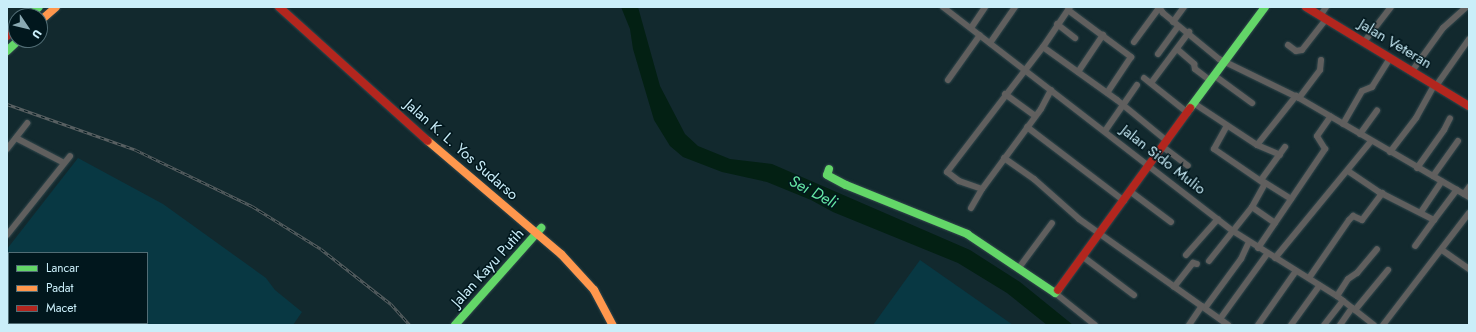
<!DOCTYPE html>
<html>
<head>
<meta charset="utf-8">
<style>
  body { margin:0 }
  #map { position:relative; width:1476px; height:332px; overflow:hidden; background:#12292e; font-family:Jost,sans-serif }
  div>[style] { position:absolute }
  .built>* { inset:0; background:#083843 }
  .water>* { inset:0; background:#032013 }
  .roads { filter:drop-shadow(0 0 1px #32474c) drop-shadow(0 0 1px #32474c) }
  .street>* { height:6px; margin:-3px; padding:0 3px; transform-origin:3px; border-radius:3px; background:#605f5e }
  .fast>* { height:8px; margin:-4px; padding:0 4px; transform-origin:4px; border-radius:4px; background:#63d668 }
  .slow>* { height:8px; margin:-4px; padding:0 4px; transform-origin:4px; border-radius:4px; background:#ff974d }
  .jam>* { height:8px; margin:-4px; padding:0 4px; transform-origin:4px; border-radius:4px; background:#b3261e }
  .rail>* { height:3px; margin-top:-1.5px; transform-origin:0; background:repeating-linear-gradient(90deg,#01171d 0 4.5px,#575f61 0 9px); box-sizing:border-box; border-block:1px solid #575f61 }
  span { translate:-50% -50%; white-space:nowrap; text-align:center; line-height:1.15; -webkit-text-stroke:3px #01171d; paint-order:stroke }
  .street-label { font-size:15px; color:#caeef9 }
  .water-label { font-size:16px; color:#66e9a5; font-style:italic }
  .frame { position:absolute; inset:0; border:8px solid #caeef9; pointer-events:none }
  .legend { position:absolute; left:8px; top:252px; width:140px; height:72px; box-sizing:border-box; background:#01171d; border:1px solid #516d75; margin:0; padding:5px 7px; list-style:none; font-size:12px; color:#caeef9 }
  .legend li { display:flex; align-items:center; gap:8px; height:20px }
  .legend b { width:20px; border:1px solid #516d75 }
  .north { position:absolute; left:8px; top:8px; width:40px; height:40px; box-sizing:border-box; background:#01171d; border:1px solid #516d75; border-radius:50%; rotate:125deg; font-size:11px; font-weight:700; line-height:16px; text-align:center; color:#caeef9 }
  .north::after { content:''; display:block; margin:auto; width:14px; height:18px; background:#8aa9b2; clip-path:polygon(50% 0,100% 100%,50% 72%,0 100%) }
</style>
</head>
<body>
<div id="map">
  <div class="built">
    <i style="clip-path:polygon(78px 158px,163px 204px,266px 278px,275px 290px,302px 312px,293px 325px,129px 325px,126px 323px,147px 323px,147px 253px,9px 253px,9px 323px,76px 323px,7px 325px,7px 249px)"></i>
    <i style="clip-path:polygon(920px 260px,1013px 325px,873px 325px)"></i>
  </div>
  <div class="water">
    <i style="clip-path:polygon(621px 7px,638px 7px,660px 86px,685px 134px,698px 146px,730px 159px,772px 164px,970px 250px,1020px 282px,1073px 325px,1047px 325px,1007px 293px,958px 263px,833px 212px,811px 200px,767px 182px,722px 172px,683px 157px,670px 146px,654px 120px,633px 49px,630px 29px)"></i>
  </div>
  <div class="roads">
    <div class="street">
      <i style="left:943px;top:7px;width:366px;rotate:37.7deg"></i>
      <i style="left:1233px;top:231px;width:123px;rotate:32deg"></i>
      <i style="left:1337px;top:296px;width:47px;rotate:38.1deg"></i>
      <i style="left:1159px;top:7px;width:7px;rotate:56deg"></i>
      <i style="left:1163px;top:13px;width:72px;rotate:39.4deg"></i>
      <i style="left:1219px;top:59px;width:89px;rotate:26deg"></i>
      <i style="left:1299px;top:98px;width:197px;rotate:30.2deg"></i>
      <i style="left:1068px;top:10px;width:79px;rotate:36.7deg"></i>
      <i style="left:1131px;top:57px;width:43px;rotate:123.7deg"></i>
      <i style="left:1320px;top:16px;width:11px;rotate:-56deg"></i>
      <i style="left:1173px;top:22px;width:19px;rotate:-54deg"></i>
      <i style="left:1057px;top:24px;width:23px;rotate:38deg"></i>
      <i style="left:971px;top:28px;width:25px;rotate:-56deg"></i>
      <i style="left:1134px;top:42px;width:42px;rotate:-53.7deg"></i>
      <i style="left:1364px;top:42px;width:44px;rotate:-52.4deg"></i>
      <i style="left:990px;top:43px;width:44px;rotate:-55.2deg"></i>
      <i style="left:1288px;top:45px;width:10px;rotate:37deg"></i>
      <i style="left:1296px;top:51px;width:6px;rotate:-9deg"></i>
      <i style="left:1302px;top:50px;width:39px;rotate:-52deg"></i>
      <i style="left:1043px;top:47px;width:91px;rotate:35.6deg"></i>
      <i style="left:1117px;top:100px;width:65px;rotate:39.4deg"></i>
      <i style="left:1177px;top:49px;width:23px;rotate:41deg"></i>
      <i style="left:1194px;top:64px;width:5px;rotate:79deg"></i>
      <i style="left:1195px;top:69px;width:20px;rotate:37deg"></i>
      <i style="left:1158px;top:54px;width:34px;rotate:-54deg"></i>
      <i style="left:1412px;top:71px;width:53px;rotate:-54.2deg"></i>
      <i style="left:1443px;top:28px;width:31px;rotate:-42deg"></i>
      <i style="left:1078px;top:72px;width:45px;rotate:-56deg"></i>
      <i style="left:1215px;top:76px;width:46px;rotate:36.1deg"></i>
      <i style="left:1144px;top:78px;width:56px;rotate:38.5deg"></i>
      <i style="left:948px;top:80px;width:55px;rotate:-54.6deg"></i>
      <i style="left:1151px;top:83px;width:64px;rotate:-53.3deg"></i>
      <i style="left:1436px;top:86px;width:57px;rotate:-54.9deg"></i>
      <i style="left:1051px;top:90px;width:21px;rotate:118deg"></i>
      <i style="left:1041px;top:109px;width:99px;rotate:126.4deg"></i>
      <i style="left:982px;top:189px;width:24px;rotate:-161deg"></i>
      <i style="left:959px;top:181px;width:15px;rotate:-143deg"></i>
      <i style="left:947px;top:172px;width:158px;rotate:-52.5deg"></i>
      <i style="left:1043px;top:47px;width:48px;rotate:-56deg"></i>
      <i style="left:1005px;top:94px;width:37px;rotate:36deg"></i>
      <i style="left:1299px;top:98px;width:35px;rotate:-53deg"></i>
      <i style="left:1320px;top:70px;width:10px;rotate:-84deg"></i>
      <i style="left:1195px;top:104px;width:74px;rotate:33.5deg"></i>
      <i style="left:1257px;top:145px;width:25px;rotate:23deg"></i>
      <i style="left:1343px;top:124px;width:38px;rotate:-60deg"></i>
      <i style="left:1362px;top:91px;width:11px;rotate:-22deg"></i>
      <i style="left:1372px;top:87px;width:34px;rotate:-58deg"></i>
      <i style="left:1027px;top:127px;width:122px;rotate:37.3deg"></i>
      <i style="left:1105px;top:131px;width:56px;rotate:-55.2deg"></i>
      <i style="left:1360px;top:134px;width:29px;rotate:-54deg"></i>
      <i style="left:16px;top:138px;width:54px;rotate:27.5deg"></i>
      <i style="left:1257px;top:145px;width:63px;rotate:-51.5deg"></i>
      <i style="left:1163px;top:147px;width:31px;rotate:37deg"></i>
      <i style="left:7px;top:149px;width:33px;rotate:-52deg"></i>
      <i style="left:1390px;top:152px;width:43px;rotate:-52.6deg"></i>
      <i style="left:1416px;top:118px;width:38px;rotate:-61deg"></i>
      <i style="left:1004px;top:158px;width:37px;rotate:35deg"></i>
      <i style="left:1034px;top:179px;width:60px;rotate:41.6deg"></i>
      <i style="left:1079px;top:219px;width:183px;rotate:35.4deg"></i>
      <i style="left:1417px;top:168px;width:47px;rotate:-54.6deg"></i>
      <i style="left:1444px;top:130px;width:13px;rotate:-63deg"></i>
      <i style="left:1348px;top:171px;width:37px;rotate:34deg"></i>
      <i style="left:1379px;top:192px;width:62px;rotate:27deg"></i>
      <i style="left:1434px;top:220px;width:32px;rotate:126deg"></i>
      <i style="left:1433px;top:176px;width:43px;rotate:-54.5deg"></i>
      <i style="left:1261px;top:180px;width:41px;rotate:-54deg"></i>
      <i style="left:1264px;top:182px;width:32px;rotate:32deg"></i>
      <i style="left:1131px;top:192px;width:50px;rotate:36.9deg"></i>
      <i style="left:1464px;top:194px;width:9px;rotate:-54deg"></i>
      <i style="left:1252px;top:207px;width:28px;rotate:35deg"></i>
      <i style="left:971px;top:208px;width:22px;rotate:-60deg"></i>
      <i style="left:1421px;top:212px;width:37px;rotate:-56deg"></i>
      <i style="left:1434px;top:220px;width:38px;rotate:-53deg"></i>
      <i style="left:7px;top:235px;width:101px;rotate:-51.4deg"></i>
      <i style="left:1258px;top:248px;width:120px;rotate:-55.9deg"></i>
      <i style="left:1325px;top:149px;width:15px;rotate:-122deg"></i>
      <i style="left:1317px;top:136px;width:24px;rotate:-55deg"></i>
      <i style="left:1442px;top:250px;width:33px;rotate:35deg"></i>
      <i style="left:1186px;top:255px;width:48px;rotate:-48.4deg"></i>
      <i style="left:1082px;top:256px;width:65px;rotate:36.9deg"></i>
      <i style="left:1275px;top:258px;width:151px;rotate:-50.6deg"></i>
      <i style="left:1209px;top:261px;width:69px;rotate:-51.5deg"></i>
      <i style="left:1252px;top:207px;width:26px;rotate:-61deg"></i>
      <i style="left:1265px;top:184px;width:62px;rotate:-145.5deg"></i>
      <i style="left:1214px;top:149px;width:26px;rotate:-61deg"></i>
      <i style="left:1018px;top:269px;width:57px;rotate:-53.5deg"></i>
      <i style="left:1309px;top:278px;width:70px;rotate:-55.4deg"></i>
      <i style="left:1349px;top:220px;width:6px;rotate:-45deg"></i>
      <i style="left:1353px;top:216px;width:10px;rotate:24deg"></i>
      <i style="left:1362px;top:220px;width:34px;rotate:-53deg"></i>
      <i style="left:1174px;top:287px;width:31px;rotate:-52deg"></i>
      <i style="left:1193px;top:263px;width:4px;rotate:14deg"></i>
      <i style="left:1055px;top:293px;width:51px;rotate:38.7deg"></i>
      <i style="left:1337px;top:296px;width:20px;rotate:-57deg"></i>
      <i style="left:1348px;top:279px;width:11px;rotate:-34deg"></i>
      <i style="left:1357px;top:273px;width:31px;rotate:-50deg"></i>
      <i style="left:1205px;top:308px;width:61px;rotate:-53.7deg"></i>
      <i style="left:1241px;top:259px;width:19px;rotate:-65deg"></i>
      <i style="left:1355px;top:310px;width:52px;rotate:-50.5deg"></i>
      <i style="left:1220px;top:319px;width:80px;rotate:-54.1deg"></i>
      <i style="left:1189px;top:325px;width:23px;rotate:-56deg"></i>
      <i style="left:1258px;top:325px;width:66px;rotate:-54.9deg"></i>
      <i style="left:1291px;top:325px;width:49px;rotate:-54.1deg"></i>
      <i style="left:1324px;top:325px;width:31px;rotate:-52deg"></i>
      <i style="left:1340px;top:325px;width:21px;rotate:-55deg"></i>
      <i style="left:1383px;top:325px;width:141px;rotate:-52.5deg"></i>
    </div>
    <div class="fast">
      <i style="left:29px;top:16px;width:13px;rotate:-42deg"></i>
      <i style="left:7px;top:51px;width:16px;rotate:-43deg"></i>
      <i style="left:1190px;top:108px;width:126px;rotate:-53.4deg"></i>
      <i style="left:829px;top:169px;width:6px;rotate:108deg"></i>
      <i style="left:827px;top:175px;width:21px;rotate:28deg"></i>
      <i style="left:846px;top:185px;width:131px;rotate:22deg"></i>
      <i style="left:967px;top:234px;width:106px;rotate:33.8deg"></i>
      <i style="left:1055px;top:293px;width:4px;rotate:-45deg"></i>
      <i style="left:455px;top:325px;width:130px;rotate:-48.4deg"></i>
    </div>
    <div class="slow">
      <i style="left:40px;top:21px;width:21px;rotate:-41deg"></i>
      <i style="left:428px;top:141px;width:175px;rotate:40.4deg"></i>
      <i style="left:561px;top:254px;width:49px;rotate:47.5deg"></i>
      <i style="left:594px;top:290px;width:40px;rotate:62deg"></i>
    </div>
    <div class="jam">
      <i style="left:279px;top:7px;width:200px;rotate:42deg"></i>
      <i style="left:1306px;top:7px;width:191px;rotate:31.3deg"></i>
      <i style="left:7px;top:36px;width:12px;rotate:-42deg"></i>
      <i style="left:1058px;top:290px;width:225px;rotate:-54deg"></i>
    </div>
  </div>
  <div class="rail">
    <i style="left:7px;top:104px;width:137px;rotate:19.6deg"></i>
    <i style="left:136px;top:150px;width:129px;rotate:25.8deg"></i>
    <i style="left:252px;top:206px;width:81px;rotate:31.9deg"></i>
    <i style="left:321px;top:249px;width:89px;rotate:38.2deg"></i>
    <i style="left:391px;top:304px;width:28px;rotate:48deg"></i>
  </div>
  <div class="street-label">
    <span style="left:1395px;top:44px;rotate:31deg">Jalan Veteran</span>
    <span style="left:461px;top:150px;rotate:41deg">Jalan K. L. Yos Sudarso</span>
    <span style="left:1163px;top:160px;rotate:38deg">Jalan Sido Mulio</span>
    <span style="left:488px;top:268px;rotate:-48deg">Jalan Kayu Putih</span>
  </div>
  <div class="water-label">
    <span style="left:813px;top:192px;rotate:28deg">Sei Deli</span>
  </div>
  <div class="frame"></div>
  <ul class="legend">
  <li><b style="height:5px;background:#63d668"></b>Lancar</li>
  <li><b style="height:5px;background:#ff974d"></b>Padat</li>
  <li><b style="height:5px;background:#b3261e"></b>Macet</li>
  </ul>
  <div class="north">U</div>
</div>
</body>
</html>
